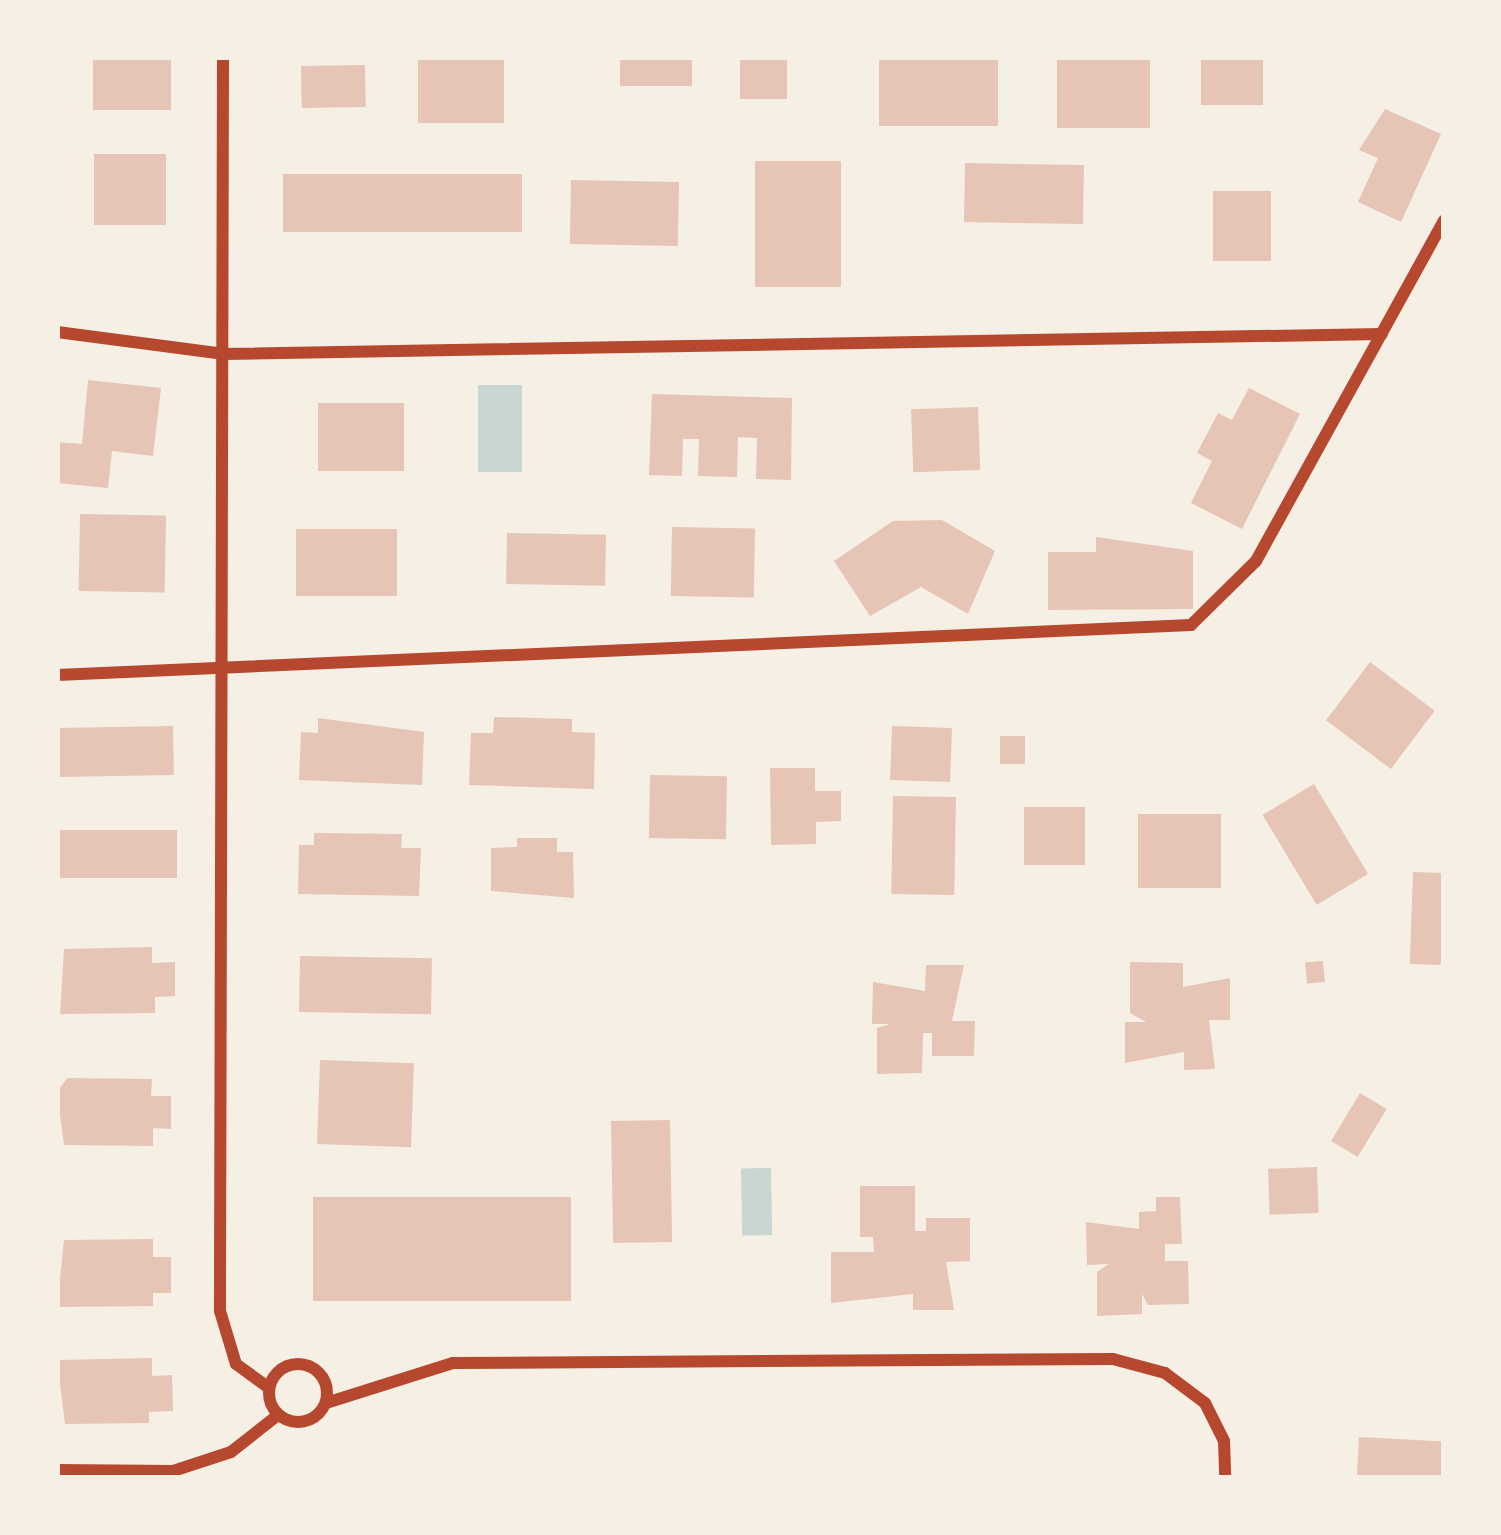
<!DOCTYPE html>
<html>
<head>
<meta charset="utf-8">
<style>
  body { margin:0 }
  #map { position:relative; width:1501px; height:1535px; overflow:hidden; background:#f6efe4; font-family:Literata,serif }
  div>[style] { position:absolute }
  .water>* { inset:0; background:#c9d6d2; transform-origin:0 0 }
  .building>* { inset:0; background:#e6c5b7; transform-origin:0 0 }
  .minor>* { height:12px; margin:-6px; padding:0 6px; transform-origin:6px; border-radius:6px; background:#b5482f }
  .minor>.ring { margin:-6px; padding:0; box-sizing:content-box; background:none; border:12px solid #b5482f; border-radius:50% }
  span { translate:-50% -50%; white-space:nowrap; text-align:center; line-height:1.15; -webkit-text-stroke:9px #f6efe4; paint-order:stroke }
  .frame { position:absolute; inset:0; border:60px solid #f6efe4; pointer-events:none }
</style>
</head>
<body>
<div id="map">
  <div class="water">
    <i style="left:478px;top:385px;width:44px;height:87px"></i>
    <i style="left:771px;top:1168px;width:67px;height:30px;rotate:89deg"></i>
  </div>
  <div class="building">
    <i style="left:93px;top:57px;width:78px;height:53px"></i>
    <i style="left:418px;top:57px;width:86px;height:66px"></i>
    <i style="left:620px;top:57px;width:72px;height:29px"></i>
    <i style="left:740px;top:57px;width:47px;height:42px"></i>
    <i style="left:879px;top:57px;width:119px;height:69px"></i>
    <i style="left:1057px;top:57px;width:93px;height:71px"></i>
    <i style="left:1201px;top:57px;width:62px;height:48px"></i>
    <i style="left:365px;top:65px;width:42px;height:64px;rotate:89deg"></i>
    <i style="clip-path:polygon(1385px 109px,1441px 134px,1401px 222px,1358px 202px,1378px 158px,1359px 150px)"></i>
    <i style="left:94px;top:154px;width:72px;height:71px"></i>
    <i style="left:755px;top:161px;width:86px;height:126px"></i>
    <i style="left:965px;top:163px;width:119px;height:59px;rotate:1deg"></i>
    <i style="left:522px;top:174px;width:58px;height:239px;rotate:90deg"></i>
    <i style="left:571px;top:180px;width:108px;height:64px;rotate:1deg"></i>
    <i style="left:1271px;top:191px;width:70px;height:58px;rotate:90deg"></i>
    <i style="clip-path:polygon(88px 380px,161px 388px,153px 456px,112px 451px,108px 488px,57px 483px,57px 442px,82px 444px)"></i>
    <i style="clip-path:polygon(1249px 388px,1300px 414px,1242px 529px,1191px 503px,1212px 461px,1197px 453px,1218px 413px,1232px 420px)"></i>
    <i style="clip-path:polygon(652px 394px,792px 398px,791px 480px,756px 479px,757px 438px,738px 437px,737px 477px,698px 476px,699px 439px,683px 439px,682px 476px,649px 475px)"></i>
    <i style="left:404px;top:403px;width:68px;height:86px;rotate:90deg"></i>
    <i style="left:978px;top:407px;width:63px;height:67px;rotate:88deg"></i>
    <i style="left:80px;top:514px;width:86px;height:77px;rotate:1deg"></i>
    <i style="clip-path:polygon(942px 520px,995px 551px,968px 614px,921px 587px,870px 616px,834px 561px,893px 521px)"></i>
    <i style="left:672px;top:527px;width:83px;height:69px;rotate:1deg"></i>
    <i style="left:296px;top:529px;width:101px;height:67px"></i>
    <i style="left:507px;top:533px;width:99px;height:51px;rotate:1deg"></i>
    <i style="clip-path:polygon(1096px 537px,1193px 551px,1193px 609px,1048px 610px,1048px 552px,1096px 552px)"></i>
    <i style="left:1370px;top:662px;width:81px;height:73px;rotate:37deg"></i>
    <i style="clip-path:polygon(494px 717px,572px 719px,572px 732px,595px 733px,594px 789px,469px 785px,471px 733px,493px 733px)"></i>
    <i style="clip-path:polygon(318px 718px,424px 732px,422px 785px,299px 780px,301px 732px,318px 733px)"></i>
    <i style="left:173px;top:726px;width:49px;height:116px;rotate:89deg"></i>
    <i style="left:892px;top:726px;width:60px;height:54px;rotate:2deg"></i>
    <i style="left:1000px;top:736px;width:25px;height:28px"></i>
    <i style="clip-path:polygon(770px 768px,815px 768px,815px 791px,841px 791px,841px 821px,816px 822px,816px 844px,771px 845px)"></i>
    <i style="left:650px;top:775px;width:77px;height:63px;rotate:1deg"></i>
    <i style="left:1314px;top:784px;width:105px;height:60px;rotate:59deg"></i>
    <i style="left:893px;top:796px;width:63px;height:98px;rotate:1deg"></i>
    <i style="left:1024px;top:807px;width:61px;height:58px"></i>
    <i style="left:1138px;top:814px;width:83px;height:74px"></i>
    <i style="left:57px;top:830px;width:120px;height:48px"></i>
    <i style="clip-path:polygon(314px 833px,402px 834px,401px 848px,421px 848px,419px 896px,298px 894px,299px 845px,314px 845px)"></i>
    <i style="clip-path:polygon(517px 838px,557px 838px,557px 852px,573px 852px,574px 898px,491px 891px,491px 848px,517px 847px)"></i>
    <i style="left:1413px;top:872px;width:31px;height:92px;rotate:2deg"></i>
    <i style="clip-path:polygon(152px 947px,152px 963px,175px 962px,175px 996px,155px 997px,155px 1013px,60px 1014px,64px 949px)"></i>
    <i style="left:300px;top:956px;width:132px;height:56px;rotate:1deg"></i>
    <i style="left:1323px;top:961px;width:21px;height:18px;rotate:85deg"></i>
    <i style="clip-path:polygon(1130px 962px,1183px 963px,1183px 987px,1230px 978px,1230px 1020px,1209px 1020px,1215px 1069px,1184px 1070px,1184px 1052px,1125px 1063px,1125px 1022px,1146px 1022px,1130px 1013px)"></i>
    <i style="clip-path:polygon(926px 965px,964px 965px,952px 1021px,975px 1021px,974px 1056px,932px 1056px,932px 1033px,923px 1033px,922px 1073px,877px 1074px,877px 1028px,890px 1024px,872px 1024px,873px 982px,925px 991px)"></i>
    <i style="left:320px;top:1060px;width:94px;height:84px;rotate:2deg"></i>
    <i style="clip-path:polygon(67px 1078px,152px 1079px,151px 1096px,171px 1096px,171px 1129px,153px 1128px,153px 1146px,64px 1145px,57px 1092px)"></i>
    <i style="left:1360px;top:1093px;width:31px;height:56px;rotate:31deg"></i>
    <i style="left:670px;top:1120px;width:122px;height:59px;rotate:89deg"></i>
    <i style="left:1317px;top:1167px;width:46px;height:49px;rotate:88deg"></i>
    <i style="clip-path:polygon(860px 1186px,915px 1186px,915px 1231px,926px 1231px,926px 1218px,970px 1218px,970px 1261px,946px 1262px,954px 1310px,913px 1310px,913px 1294px,831px 1303px,831px 1252px,874px 1252px,873px 1237px,860px 1237px)"></i>
    <i style="left:313px;top:1197px;width:258px;height:104px"></i>
    <i style="clip-path:polygon(1156px 1197px,1180px 1197px,1182px 1244px,1165px 1244px,1165px 1261px,1188px 1261px,1189px 1304px,1148px 1305px,1142px 1294px,1142px 1314px,1097px 1316px,1097px 1272px,1109px 1264px,1087px 1265px,1086px 1222px,1139px 1229px,1139px 1212px,1156px 1211px)"></i>
    <i style="clip-path:polygon(153px 1239px,153px 1257px,171px 1257px,171px 1293px,153px 1293px,153px 1306px,57px 1307px,64px 1240px)"></i>
    <i style="clip-path:polygon(152px 1358px,152px 1376px,172px 1375px,173px 1411px,149px 1412px,149px 1423px,65px 1424px,57px 1360px)"></i>
    <i style="left:1359px;top:1437px;width:85px;height:41px;rotate:3deg"></i>
  </div>
  <div class="minor">
    <i style="left:223px;top:57px;width:1254px;rotate:90.14deg"></i>
    <i style="left:220px;top:1311px;width:55px;rotate:73.2deg"></i>
    <i style="left:236px;top:1364px;width:41px;rotate:36deg"></i>
    <i style="left:57px;top:332px;width:167px;rotate:7.5deg"></i>
    <i style="left:223px;top:354px;width:1159px;rotate:-0.99deg"></i>
    <i style="left:57px;top:675px;width:1135px;rotate:-2.52deg"></i>
    <i style="left:1191px;top:625px;width:91px;rotate:-44.6deg"></i>
    <i style="left:1256px;top:561px;width:389px;rotate:-61.1deg"></i>
    <i class="ring" style="left:269px;top:1364px;width:46px;height:46px"></i>
    <i style="left:326px;top:1403px;width:133px;rotate:-17.5deg"></i>
    <i style="left:453px;top:1363px;width:660px;rotate:-0.35deg"></i>
    <i style="left:1113px;top:1359px;width:54px;rotate:15.1deg"></i>
    <i style="left:1165px;top:1373px;width:50px;rotate:36.9deg"></i>
    <i style="left:1205px;top:1403px;width:42px;rotate:63.4deg"></i>
    <i style="left:1224px;top:1441px;width:37px;rotate:88deg"></i>
    <i style="left:57px;top:1470px;width:116px;rotate:0.5deg"></i>
    <i style="left:173px;top:1471px;width:61px;rotate:-18.1deg"></i>
    <i style="left:231px;top:1452px;width:60px;rotate:-38.2deg"></i>
  </div>
  <div class="frame"></div>
</div>
</body>
</html>
